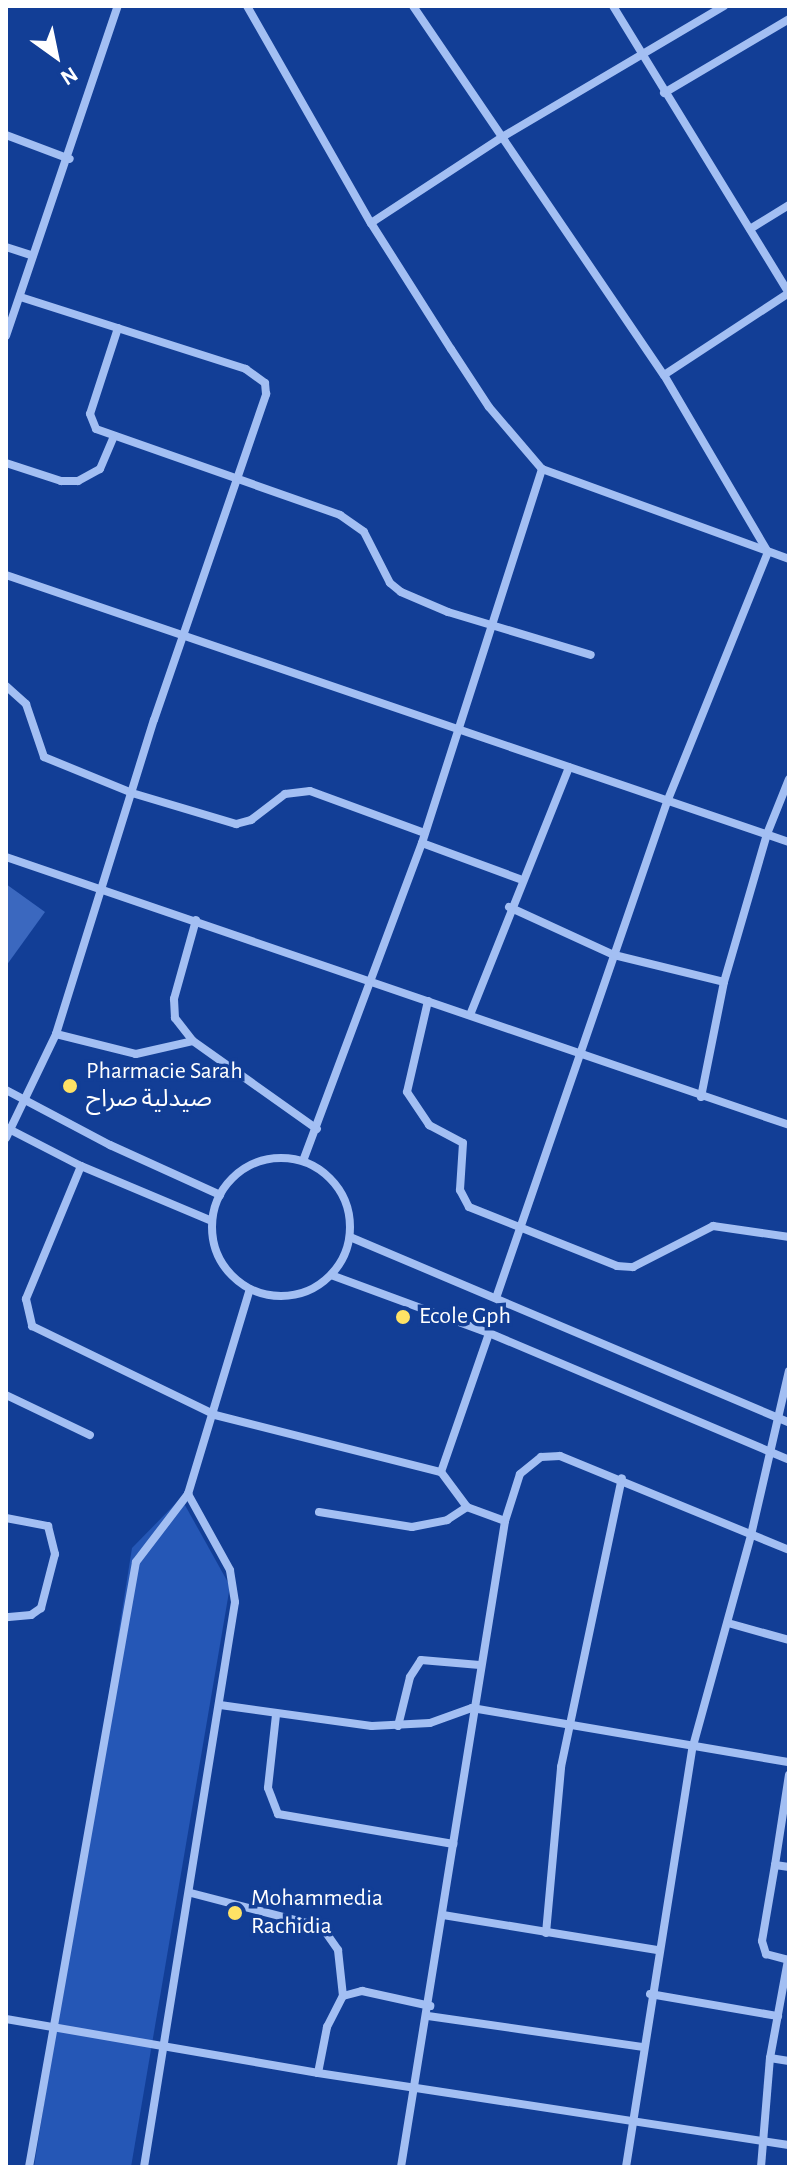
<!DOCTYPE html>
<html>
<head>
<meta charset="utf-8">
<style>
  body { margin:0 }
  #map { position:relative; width:795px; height:2173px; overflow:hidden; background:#123e96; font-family:"Alegreya Sans","Noto Sans Arabic",sans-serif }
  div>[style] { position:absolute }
  .green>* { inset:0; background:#2557b6 }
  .building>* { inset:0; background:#3b68bf }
  .street>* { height:8px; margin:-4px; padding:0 4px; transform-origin:4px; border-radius:4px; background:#a3bff3 }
  .street>.ring { margin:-4px; padding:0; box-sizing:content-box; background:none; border:8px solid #a3bff3; border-radius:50% }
  .dots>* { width:22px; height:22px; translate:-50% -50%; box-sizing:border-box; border:4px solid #123e96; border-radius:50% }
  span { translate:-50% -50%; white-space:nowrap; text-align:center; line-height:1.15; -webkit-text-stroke:7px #123e96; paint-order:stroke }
  .poi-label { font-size:24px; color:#fff }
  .left { translate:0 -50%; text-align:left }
  .frame { position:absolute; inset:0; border:8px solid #fff; pointer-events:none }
  .north { position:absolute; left:16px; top:16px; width:80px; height:80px; -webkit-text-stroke:6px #123e96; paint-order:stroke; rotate:147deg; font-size:22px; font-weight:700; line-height:32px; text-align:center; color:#fff }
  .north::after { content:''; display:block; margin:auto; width:28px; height:36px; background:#fff; clip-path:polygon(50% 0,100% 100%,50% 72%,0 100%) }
</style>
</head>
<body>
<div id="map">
  <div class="green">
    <i style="clip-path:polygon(181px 1498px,230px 1586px,131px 2167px,34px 2167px,132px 1548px)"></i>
  </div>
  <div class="building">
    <i style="clip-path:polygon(6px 884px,45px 912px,6px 966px)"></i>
  </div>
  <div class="street">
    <i style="left:247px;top:6px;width:250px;rotate:60.3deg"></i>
    <i style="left:371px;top:223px;width:149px;rotate:57.6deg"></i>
    <i style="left:451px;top:349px;width:69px;rotate:56.8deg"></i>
    <i style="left:489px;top:407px;width:82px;rotate:49.5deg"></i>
    <i style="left:542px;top:469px;width:263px;rotate:20deg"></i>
    <i style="left:413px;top:6px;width:446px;rotate:55.8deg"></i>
    <i style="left:664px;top:375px;width:205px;rotate:59.6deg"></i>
    <i style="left:768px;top:552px;width:270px;rotate:112deg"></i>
    <i style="left:667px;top:802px;width:525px;rotate:109.02deg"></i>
    <i style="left:613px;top:6px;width:337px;rotate:58.5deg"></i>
    <i style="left:664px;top:93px;width:145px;rotate:-30.6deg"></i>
    <i style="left:6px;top:135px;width:68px;rotate:20.6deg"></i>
    <i style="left:371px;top:223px;width:159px;rotate:-33.2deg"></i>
    <i style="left:504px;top:136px;width:256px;rotate:-30.6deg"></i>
    <i style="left:750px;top:229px;width:46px;rotate:-31.6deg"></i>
    <i style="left:6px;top:247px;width:28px;rotate:18deg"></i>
    <i style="left:118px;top:328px;width:90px;rotate:108deg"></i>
    <i style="left:90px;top:414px;width:16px;rotate:68deg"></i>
    <i style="left:96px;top:429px;width:259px;rotate:19.4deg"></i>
    <i style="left:340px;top:515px;width:29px;rotate:35deg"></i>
    <i style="left:364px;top:532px;width:57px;rotate:63deg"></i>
    <i style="left:390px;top:583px;width:14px;rotate:39deg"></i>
    <i style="left:401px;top:592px;width:51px;rotate:23.1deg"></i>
    <i style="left:448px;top:612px;width:149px;rotate:16.7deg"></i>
    <i style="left:6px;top:336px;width:348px;rotate:-71.3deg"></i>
    <i style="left:664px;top:375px;width:149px;rotate:-33.3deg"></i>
    <i style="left:6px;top:463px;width:58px;rotate:18.1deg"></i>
    <i style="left:61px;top:481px;width:17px"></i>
    <i style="left:78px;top:481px;width:25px;rotate:-29deg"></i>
    <i style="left:100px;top:469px;width:34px;rotate:-67deg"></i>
    <i style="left:6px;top:575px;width:827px;rotate:18.83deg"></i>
    <i style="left:6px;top:686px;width:27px;rotate:42deg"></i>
    <i style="left:26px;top:704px;width:56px;rotate:71.2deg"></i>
    <i style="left:44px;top:757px;width:95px;rotate:22.2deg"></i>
    <i style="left:132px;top:793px;width:109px;rotate:16.6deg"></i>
    <i style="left:236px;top:824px;width:16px;rotate:-15deg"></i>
    <i style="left:251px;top:820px;width:43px;rotate:-37.4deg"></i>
    <i style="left:285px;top:794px;width:25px;rotate:-7deg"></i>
    <i style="left:310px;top:791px;width:122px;rotate:20.1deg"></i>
    <i style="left:422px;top:843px;width:104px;rotate:20.2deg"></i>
    <i style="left:6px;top:857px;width:828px;rotate:18.89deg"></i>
    <i style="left:509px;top:907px;width:115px;rotate:24.6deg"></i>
    <i style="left:614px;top:955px;width:113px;rotate:13.8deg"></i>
    <i style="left:196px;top:920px;width:82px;rotate:105.6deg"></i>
    <i style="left:174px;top:999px;width:19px;rotate:87deg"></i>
    <i style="left:175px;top:1018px;width:29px;rotate:52deg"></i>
    <i style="left:193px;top:1041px;width:152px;rotate:35.4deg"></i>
    <i style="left:428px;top:1001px;width:93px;rotate:103deg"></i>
    <i style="left:407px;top:1092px;width:40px;rotate:56deg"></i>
    <i style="left:429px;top:1125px;width:38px;rotate:28deg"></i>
    <i style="left:463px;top:1143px;width:47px;rotate:93.7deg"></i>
    <i style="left:460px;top:1190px;width:19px;rotate:62deg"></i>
    <i style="left:469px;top:1207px;width:159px;rotate:21.7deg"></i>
    <i style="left:617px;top:1266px;width:16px;rotate:4deg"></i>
    <i style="left:633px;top:1267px;width:90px;rotate:-27.1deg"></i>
    <i style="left:713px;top:1226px;width:77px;rotate:8.2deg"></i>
    <i style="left:470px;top:1015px;width:267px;rotate:-68.2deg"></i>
    <i style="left:56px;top:1034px;width:82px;rotate:14deg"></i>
    <i style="left:136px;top:1054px;width:58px;rotate:-12.8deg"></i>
    <i style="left:6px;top:1090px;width:118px;rotate:27.9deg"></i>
    <i style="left:110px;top:1145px;width:121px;rotate:24.4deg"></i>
    <i style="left:701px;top:1097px;width:117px;rotate:-78.7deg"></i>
    <i style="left:724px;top:982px;width:154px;rotate:-73.8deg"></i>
    <i style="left:767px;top:834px;width:59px;rotate:-68.2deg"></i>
    <i style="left:7px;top:1128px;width:83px;rotate:27.2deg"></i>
    <i style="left:81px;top:1166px;width:142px;rotate:22.8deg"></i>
    <i style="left:6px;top:1138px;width:115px;rotate:-64.3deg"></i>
    <i style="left:56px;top:1034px;width:329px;rotate:-72.7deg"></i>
    <i style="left:154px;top:720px;width:345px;rotate:-71deg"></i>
    <i style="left:266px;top:394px;width:11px;rotate:-95deg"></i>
    <i style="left:265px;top:383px;width:24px;rotate:-144deg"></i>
    <i style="left:246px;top:369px;width:236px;rotate:-162.3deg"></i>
    <i class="ring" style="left:212px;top:1158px;width:130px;height:130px"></i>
    <i style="left:303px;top:1161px;width:340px;rotate:-69.5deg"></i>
    <i style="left:422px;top:843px;width:393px;rotate:-72.2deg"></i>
    <i style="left:81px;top:1166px;width:144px;rotate:112.5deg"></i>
    <i style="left:26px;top:1299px;width:28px;rotate:77deg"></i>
    <i style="left:32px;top:1326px;width:203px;rotate:25.9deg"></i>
    <i style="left:215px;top:1415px;width:233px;rotate:14.2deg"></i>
    <i style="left:441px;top:1472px;width:147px;rotate:-70.9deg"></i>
    <i style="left:350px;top:1237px;width:476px;rotate:22.9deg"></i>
    <i style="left:331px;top:1275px;width:168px;rotate:20.2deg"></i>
    <i style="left:489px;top:1333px;width:326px;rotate:22.9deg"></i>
    <i style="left:6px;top:1395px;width:93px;rotate:25.5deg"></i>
    <i style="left:319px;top:1512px;width:94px;rotate:9.2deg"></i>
    <i style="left:412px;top:1527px;width:36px;rotate:-11deg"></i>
    <i style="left:447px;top:1520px;width:24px;rotate:-33deg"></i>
    <i style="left:6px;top:1518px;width:43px;rotate:10.8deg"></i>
    <i style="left:48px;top:1526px;width:29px;rotate:76deg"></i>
    <i style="left:55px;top:1554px;width:56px;rotate:104.5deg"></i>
    <i style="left:41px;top:1608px;width:12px;rotate:145deg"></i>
    <i style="left:31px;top:1615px;width:25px;rotate:175deg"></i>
    <i style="left:505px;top:1521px;width:49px;rotate:-72.3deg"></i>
    <i style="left:520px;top:1474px;width:27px;rotate:-39deg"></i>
    <i style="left:541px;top:1457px;width:19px;rotate:-3deg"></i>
    <i style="left:560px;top:1456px;width:248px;rotate:22.3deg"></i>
    <i style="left:728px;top:1623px;width:63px;rotate:15.6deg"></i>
    <i style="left:220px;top:1705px;width:153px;rotate:7.9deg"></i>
    <i style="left:372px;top:1726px;width:58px;rotate:-3deg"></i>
    <i style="left:430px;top:1723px;width:45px;rotate:-19.7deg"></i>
    <i style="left:472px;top:1708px;width:322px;rotate:9.7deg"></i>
    <i style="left:276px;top:1715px;width:73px;rotate:96.3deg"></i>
    <i style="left:268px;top:1788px;width:28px;rotate:69deg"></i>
    <i style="left:278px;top:1814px;width:178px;rotate:9.7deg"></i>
    <i style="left:398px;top:1726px;width:50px;rotate:-76.2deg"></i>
    <i style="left:410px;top:1677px;width:20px;rotate:-57deg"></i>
    <i style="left:421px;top:1660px;width:59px;rotate:4.8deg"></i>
    <i style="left:775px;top:1865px;width:91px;rotate:-81.2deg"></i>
    <i style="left:789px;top:1867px;width:14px;rotate:-172deg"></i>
    <i style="left:775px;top:1865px;width:77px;rotate:99.7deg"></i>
    <i style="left:762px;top:1941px;width:14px;rotate:73deg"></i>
    <i style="left:766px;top:1954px;width:24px;rotate:15deg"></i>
    <i style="left:191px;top:1893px;width:135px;rotate:14.5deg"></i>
    <i style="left:322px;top:1927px;width:28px;rotate:55deg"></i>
    <i style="left:338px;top:1950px;width:46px;rotate:83.8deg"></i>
    <i style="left:443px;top:1915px;width:217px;rotate:9.3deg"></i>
    <i style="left:546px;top:1933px;width:167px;rotate:-84.8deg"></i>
    <i style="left:561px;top:1767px;width:295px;rotate:-78.1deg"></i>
    <i style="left:650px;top:1994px;width:130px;rotate:9.8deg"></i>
    <i style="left:428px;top:2016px;width:218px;rotate:8.2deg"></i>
    <i style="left:6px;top:2019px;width:317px;rotate:9.8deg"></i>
    <i style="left:318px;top:2073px;width:476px;rotate:8.7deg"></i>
    <i style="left:770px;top:2058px;width:19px;rotate:9deg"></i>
    <i style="left:318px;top:2073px;width:47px;rotate:-78.9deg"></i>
    <i style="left:327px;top:2027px;width:35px;rotate:-63deg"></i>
    <i style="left:343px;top:1996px;width:20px;rotate:-15deg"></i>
    <i style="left:362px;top:1991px;width:70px;rotate:12.4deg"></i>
    <i style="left:29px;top:2167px;width:614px;rotate:-79.97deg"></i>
    <i style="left:136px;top:1562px;width:86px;rotate:-52.6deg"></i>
    <i style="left:188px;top:1494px;width:214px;rotate:-73.2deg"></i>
    <i style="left:144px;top:2167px;width:572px;rotate:-80.85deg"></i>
    <i style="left:235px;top:1602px;width:32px;rotate:-99deg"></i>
    <i style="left:230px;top:1570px;width:87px;rotate:-118.9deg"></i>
    <i style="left:401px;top:2167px;width:654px;rotate:-80.85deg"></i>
    <i style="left:505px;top:1521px;width:40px;rotate:-159.8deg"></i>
    <i style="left:467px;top:1507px;width:44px;rotate:-126.6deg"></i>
    <i style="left:626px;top:2167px;width:426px;rotate:-81deg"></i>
    <i style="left:693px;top:1746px;width:219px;rotate:-74.6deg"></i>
    <i style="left:751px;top:1535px;width:168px;rotate:-77deg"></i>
    <i style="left:761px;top:2167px;width:109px;rotate:-85.3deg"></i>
    <i style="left:770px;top:2058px;width:100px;rotate:-79.6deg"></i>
  </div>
  <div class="dots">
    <i style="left:70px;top:1086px;background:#ffe265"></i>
    <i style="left:403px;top:1317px;background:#ffe265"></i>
    <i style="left:235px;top:1913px;background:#ffe265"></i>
  </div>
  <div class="poi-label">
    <span class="left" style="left:86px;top:1086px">Pharmacie Sarah<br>صيدلية صراح</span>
    <span class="left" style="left:419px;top:1317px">Ecole Gph</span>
    <span class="left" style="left:251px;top:1913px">Mohammedia<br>Rachidia</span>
  </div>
  <div class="frame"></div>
  <div class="north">N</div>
</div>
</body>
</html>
